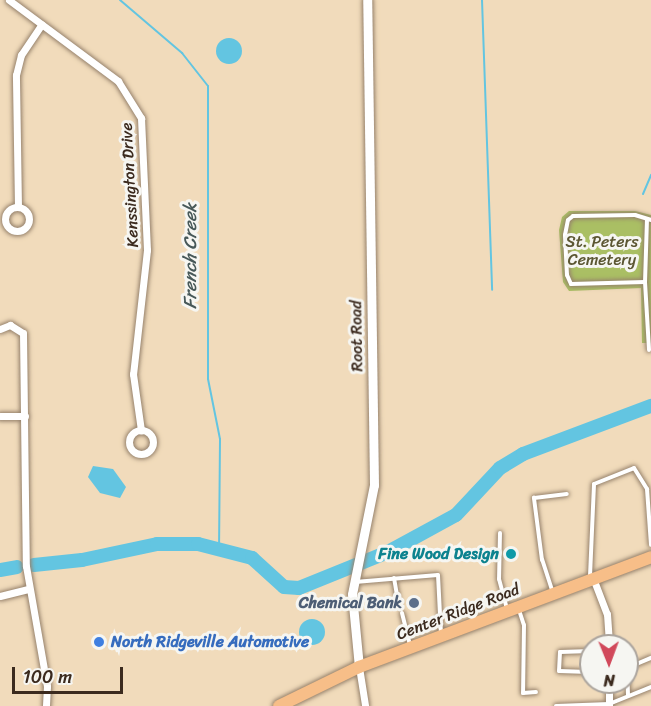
<!DOCTYPE html>
<html>
<head>
<meta charset="utf-8">
<style>
  body { margin:0 }
  #map { position:relative; width:651px; height:706px; overflow:hidden; background:#f1dbbb; font-family:Sriracha,sans-serif }
  div>[style] { position:absolute }
  .green>* { inset:0; background:#aabf64 }
  .water>* { inset:0; background:#63c5e1 }
  .round { border-radius:50% }
  .stream>* { height:2px; margin:-1px; padding:0 1px; transform-origin:1px; border-radius:1px; background:#63c5e1 }
  .river>* { height:14px; margin:-7px; padding:0 7px; transform-origin:7px; border-radius:7px; background:#63c5e1 }
  .roads { filter:drop-shadow(0 0 2px #96826c) drop-shadow(0 0 2px #96826c) }
  .service>* { height:4px; margin:-2px; padding:0 2px; transform-origin:2px; border-radius:2px; background:#fff }
  .minor>* { height:7px; margin:-3.5px; padding:0 3.5px; transform-origin:3.5px; border-radius:3.5px; background:#fff }
  .minor>.ring { margin:-3.5px; padding:0; box-sizing:content-box; background:none; border:7px solid #fff; border-radius:50% }
  .tertiary>* { height:9px; margin:-4.5px; padding:0 4.5px; transform-origin:4.5px; border-radius:4.5px; background:#fff }
  .primary>* { height:12px; margin:-6px; padding:0 6px; transform-origin:6px; border-radius:6px; background:#f7be88 }
  .dots>* { width:16px; height:16px; translate:-50% -50%; box-sizing:border-box; border:3px solid #f6f6f2; border-radius:50% }
  span { translate:-50% -50%; white-space:nowrap; text-align:center; line-height:1.15; -webkit-text-stroke:6px #f6f6f2; paint-order:stroke }
  .street-label { font-size:16px; color:#3b2a1e }
  .park-label { font-size:16px; color:#5c5733 }
  .culture-label { font-size:16px; color:#0d838f; font-weight:700 }
  .right { translate:-100% -50%; text-align:right }
  .service-label { font-size:16px; color:#4e5e75; font-weight:700 }
  .shop-label { font-size:16px; color:#366cbe; font-weight:700 }
  .left { translate:0 -50%; text-align:left }
  .water-label { font-size:18px; color:#475858; font-style:italic }
  .north { position:absolute; left:579px; top:634px; width:60px; height:60px; box-sizing:border-box; background:#f6f6f2; border:2px solid #aba49d; border-radius:50%; rotate:179deg; font-size:16px; font-weight:700; line-height:24px; text-align:center; color:#3b2a1e }
  .north::after { content:''; display:block; margin:auto; width:21px; height:27px; background:#d1495b; clip-path:polygon(50% 0,100% 100%,50% 72%,0 100%) }
  .scale { position:absolute; left:12px; top:667px; width:111px; height:27px; box-sizing:border-box; border:3px solid #3b2a1e; border-top:0; padding-left:8px; font-size:18px; line-height:21px; white-space:nowrap; color:#3b2a1e; -webkit-text-stroke:4px #f6f6f2; paint-order:stroke }
</style>
</head>
<body>
<div id="map">
  <div class="green">
    <i style="clip-path:polygon(569px 211px,635px 211px,651px 215px,651px 343px,642px 343px,641px 288px,569px 291px,563px 282px,559px 230px,562px 217px)"></i>
  </div>
  <div class="water">
    <i class="round" style="left:216px;top:38px;width:26px;height:26px"></i>
    <i style="clip-path:polygon(93px 466px,113px 469px,126px 487px,120px 498px,100px 493px,88px 477px)"></i>
    <i class="round" style="left:299px;top:619px;width:26px;height:26px"></i>
  </div>
  <div class="stream">
    <i style="left:120px;top:0;width:82px;rotate:40.5deg"></i>
    <i style="left:182px;top:53px;width:42px;rotate:51.8deg"></i>
    <i style="left:208px;top:86px;width:293px;rotate:90deg"></i>
    <i style="left:208px;top:379px;width:61px;rotate:78.7deg"></i>
    <i style="left:220px;top:439px;width:109px;rotate:90.5deg"></i>
    <i style="left:482px;top:0;width:290px;rotate:88deg"></i>
    <i style="left:643px;top:194px;width:21px;rotate:-67deg"></i>
  </div>
  <div class="river">
    <i style="left:34px;top:565px;width:48px;rotate:-5.9deg"></i>
    <i style="left:82px;top:560px;width:77px;rotate:-12deg"></i>
    <i style="left:157px;top:544px;width:41px"></i>
    <i style="left:198px;top:544px;width:56px;rotate:14.5deg"></i>
    <i style="left:252px;top:558px;width:43px;rotate:42.2deg"></i>
    <i style="left:284px;top:587px;width:15px;rotate:4deg"></i>
    <i style="left:299px;top:588px;width:96px;rotate:-22deg"></i>
    <i style="left:388px;top:552px;width:77px;rotate:-28.6deg"></i>
    <i style="left:456px;top:515px;width:64px;rotate:-46.9deg"></i>
    <i style="left:500px;top:468px;width:27px;rotate:-31deg"></i>
    <i style="left:523px;top:454px;width:137px;rotate:-20.6deg"></i>
    <i style="left:0;top:570px;width:17px;rotate:-10deg"></i>
  </div>
  <div class="roads">
    <div class="service">
      <i style="left:647px;top:219px;width:63px;rotate:91.8deg"></i>
      <i style="left:645px;top:282px;width:68px;rotate:86.6deg"></i>
      <i style="left:645px;top:282px;width:74px;rotate:178.5deg"></i>
      <i style="left:571px;top:284px;width:10px;rotate:-114deg"></i>
      <i style="left:567px;top:275px;width:40px;rotate:-92.9deg"></i>
      <i style="left:565px;top:235px;width:15px;rotate:-79deg"></i>
      <i style="left:568px;top:220px;width:6px;rotate:-39deg"></i>
      <i style="left:573px;top:216px;width:62px;rotate:-0.9deg"></i>
      <i style="left:635px;top:215px;width:17px;rotate:17deg"></i>
      <i style="left:500px;top:533px;width:46px;rotate:91.2deg"></i>
      <i style="left:499px;top:579px;width:31px;rotate:75deg"></i>
      <i style="left:590px;top:576px;width:92px;rotate:-87.5deg"></i>
      <i style="left:594px;top:484px;width:43px;rotate:-21.8deg"></i>
      <i style="left:634px;top:468px;width:25px;rotate:58deg"></i>
      <i style="left:647px;top:489px;width:56px;rotate:85.9deg"></i>
      <i style="left:394px;top:578px;width:27px;rotate:80deg"></i>
      <i style="left:355px;top:582px;width:83px;rotate:-4.8deg"></i>
      <i style="left:438px;top:575px;width:59px;rotate:87.1deg"></i>
      <i style="left:553px;top:593px;width:35px;rotate:-108deg"></i>
      <i style="left:542px;top:560px;width:63px;rotate:-97.4deg"></i>
      <i style="left:534px;top:498px;width:33px;rotate:-7deg"></i>
      <i style="left:519px;top:610px;width:16px;rotate:72deg"></i>
      <i style="left:524px;top:625px;width:68px;rotate:90.8deg"></i>
      <i style="left:523px;top:693px;width:13px;rotate:-4deg"></i>
      <i style="left:402px;top:613px;width:32px;rotate:76deg"></i>
      <i style="left:591px;top:651px;width:31px;rotate:178deg"></i>
      <i style="left:560px;top:652px;width:19px;rotate:93deg"></i>
      <i style="left:559px;top:671px;width:30px;rotate:2deg"></i>
      <i style="left:589px;top:672px;width:7px;rotate:-74deg"></i>
      <i style="left:628px;top:695px;width:27px;rotate:-92deg"></i>
      <i style="left:627px;top:668px;width:26px;rotate:-23deg"></i>
      <i style="left:556px;top:706px;width:53px;rotate:-2.2deg"></i>
      <i style="left:609px;top:704px;width:45px;rotate:-22deg"></i>
    </div>
    <div class="minor">
      <i style="left:9px;top:0;width:136px;rotate:36.6deg"></i>
      <i style="left:118px;top:81px;width:44px;rotate:58.1deg"></i>
      <i style="left:141px;top:118px;width:132px;rotate:87.4deg"></i>
      <i style="left:147px;top:250px;width:125px;rotate:96.4deg"></i>
      <i style="left:133px;top:374px;width:57px;rotate:81.9deg"></i>
      <i style="left:18px;top:207px;width:132px;rotate:-90.9deg"></i>
      <i style="left:16px;top:75px;width:21px;rotate:-76deg"></i>
      <i style="left:21px;top:55px;width:37px;rotate:-56deg"></i>
      <i class="ring" style="left:5px;top:207px;width:17px;height:17px"></i>
      <i style="left:0;top:329px;width:11px;rotate:-22deg"></i>
      <i style="left:10px;top:325px;width:15px;rotate:32deg"></i>
      <i style="left:23px;top:333px;width:233px;rotate:89.3deg"></i>
      <i style="left:26px;top:566px;width:122px;rotate:80.1deg"></i>
      <i style="left:47px;top:686px;width:20px;rotate:93deg"></i>
      <i style="left:0;top:416px;width:25px"></i>
      <i class="ring" style="left:129px;top:430px;width:17px;height:17px"></i>
      <i style="left:593px;top:578px;width:39px;rotate:69deg"></i>
      <i style="left:607px;top:614px;width:32px;rotate:86deg"></i>
      <i style="left:0;top:596px;width:30px;rotate:-14deg"></i>
      <i style="left:359px;top:667px;width:39px;rotate:81deg"></i>
      <i style="left:609px;top:682px;width:24px;rotate:90deg"></i>
    </div>
    <div class="tertiary">
      <i style="left:359px;top:667px;width:73px;rotate:-95.5deg"></i>
      <i style="left:352px;top:594px;width:111px;rotate:-78.6deg"></i>
      <i style="left:374px;top:485px;width:485px;rotate:-90.8deg"></i>
    </div>
    <div class="primary">
      <i style="left:279px;top:706px;width:89px;rotate:-26deg"></i>
      <i style="left:359px;top:667px;width:312px;rotate:-20.6deg"></i>
    </div>
  </div>
  <div class="dots">
    <i style="left:511px;top:554px;background:#0f9aa8"></i>
    <i style="left:414px;top:603px;background:#5c6f8a"></i>
    <i style="left:99px;top:642px;background:#3f7fe0"></i>
  </div>
  <div class="street-label">
    <span style="left:130px;top:185px;rotate:-93deg">Kenssington Drive</span>
    <span style="left:357px;top:336px;rotate:-91deg">Root Road</span>
    <span style="left:458px;top:612px;rotate:-21deg">Center Ridge Road</span>
  </div>
  <div class="park-label">
    <span style="left:602px;top:251px">St. Peters<br>Cemetery</span>
  </div>
  <div class="culture-label">
    <span class="right" style="left:499px;top:554px">Fine Wood Design</span>
  </div>
  <div class="service-label">
    <span class="right" style="left:402px;top:603px">Chemical Bank</span>
  </div>
  <div class="shop-label">
    <span class="left" style="left:111px;top:642px">North Ridgeville Automotive</span>
  </div>
  <div class="water-label">
    <span style="left:190px;top:256px;rotate:-90deg">French Creek</span>
  </div>
  <div class="north">N</div>
  <div class="scale">100 m</div>
</div>
</body>
</html>
